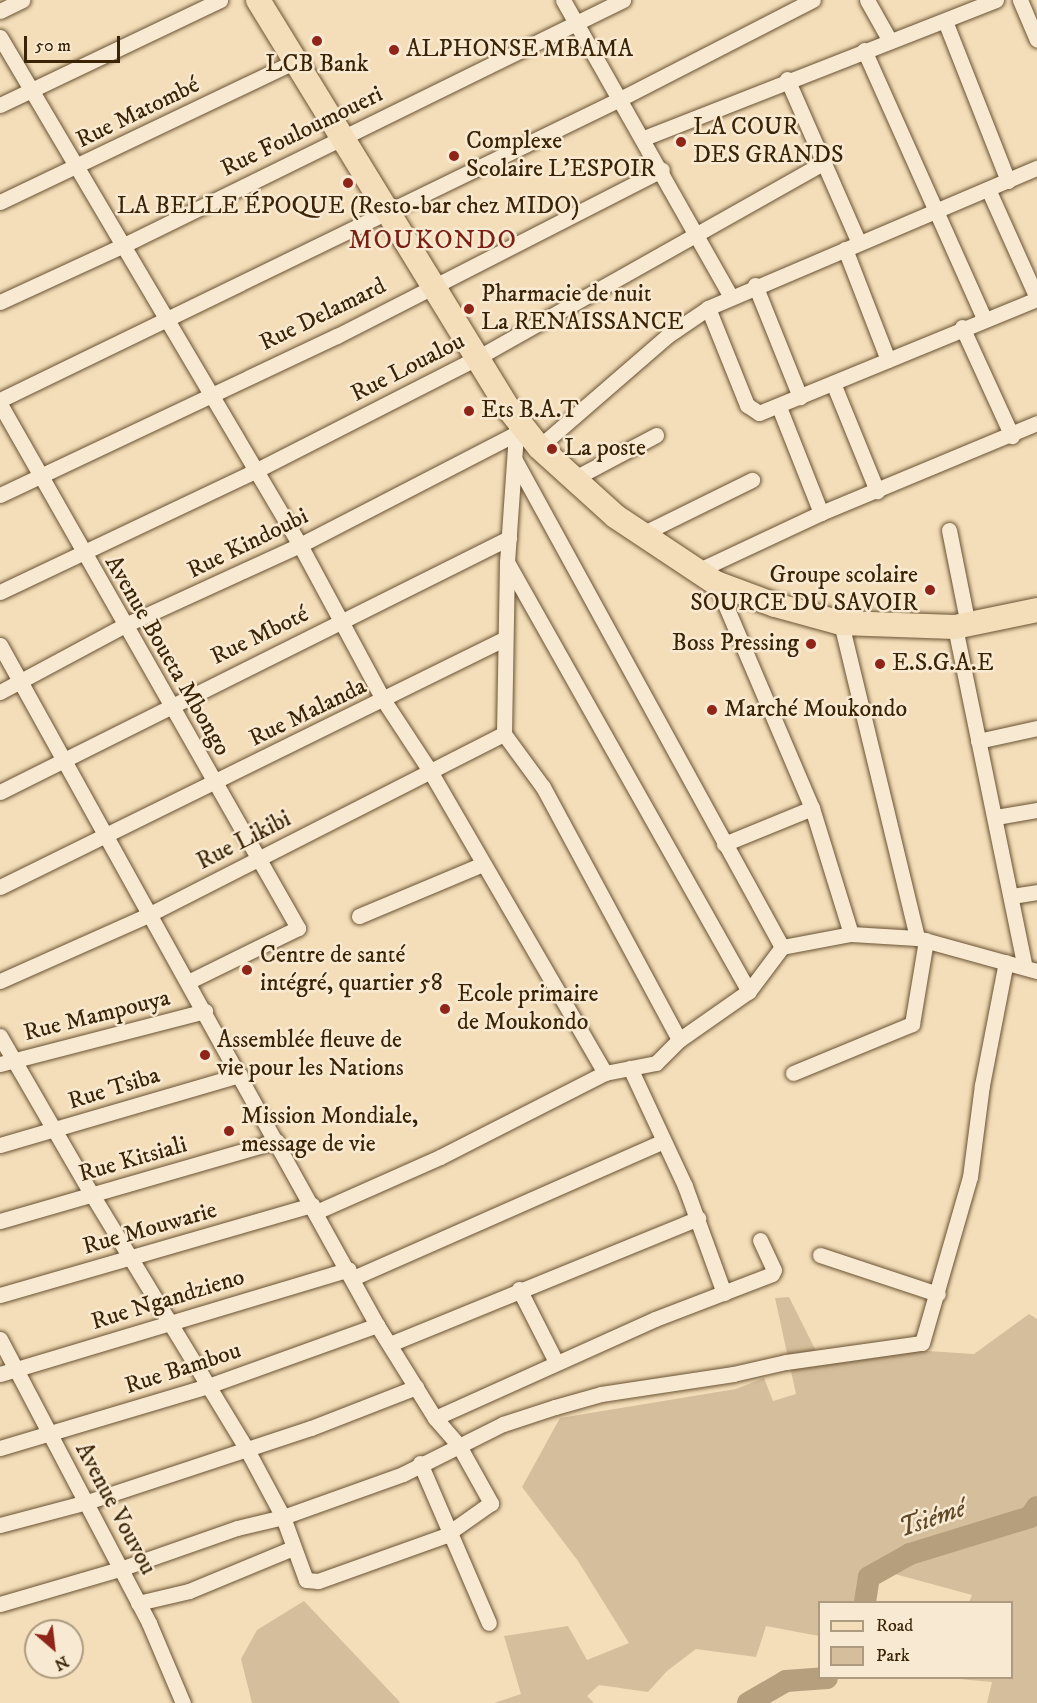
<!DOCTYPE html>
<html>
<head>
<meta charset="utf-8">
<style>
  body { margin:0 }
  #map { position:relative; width:1037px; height:1703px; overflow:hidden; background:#f4deb9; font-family:"IM FELL DW Pica",serif }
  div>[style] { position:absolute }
  .green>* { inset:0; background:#d5be9b }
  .river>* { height:22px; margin:-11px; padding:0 11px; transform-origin:11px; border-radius:11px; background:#b59f7c }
  .roads { filter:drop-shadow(0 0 2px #695233) drop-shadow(0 0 2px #695233) }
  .minor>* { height:15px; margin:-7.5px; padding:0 7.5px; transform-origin:7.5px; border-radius:7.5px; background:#f8ead2 }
  .primary>* { height:24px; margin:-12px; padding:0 12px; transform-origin:12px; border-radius:12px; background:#f4deb9 }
  .dots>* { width:16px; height:16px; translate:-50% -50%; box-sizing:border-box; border:3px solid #f8ead2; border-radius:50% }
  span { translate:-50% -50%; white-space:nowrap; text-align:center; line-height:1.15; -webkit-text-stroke:5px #f8ead2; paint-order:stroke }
  .poi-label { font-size:24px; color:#3b2406 }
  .left { translate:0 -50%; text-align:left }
  .right { translate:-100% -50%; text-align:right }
  .street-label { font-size:24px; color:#3b2406 }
  .neighbourhood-label { font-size:26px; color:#7a1f14; letter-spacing:1.5px }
  .water-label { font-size:26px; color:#604929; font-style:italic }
  .legend { position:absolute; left:818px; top:1601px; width:195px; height:78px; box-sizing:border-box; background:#f8ead2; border:2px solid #ac9b80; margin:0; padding:8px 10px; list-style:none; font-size:18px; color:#3b2406 }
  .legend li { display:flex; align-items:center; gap:12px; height:30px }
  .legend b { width:30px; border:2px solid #ac9b80 }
  .north { position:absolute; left:24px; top:1619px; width:60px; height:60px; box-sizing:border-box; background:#f8ead2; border:2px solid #ac9b80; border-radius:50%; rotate:152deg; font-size:16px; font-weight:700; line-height:24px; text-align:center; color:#3b2406 }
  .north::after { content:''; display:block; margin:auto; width:21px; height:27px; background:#8f2418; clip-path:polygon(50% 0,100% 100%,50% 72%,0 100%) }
  .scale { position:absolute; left:24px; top:36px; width:96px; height:27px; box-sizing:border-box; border:3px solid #3b2406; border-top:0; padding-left:8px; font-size:18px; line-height:21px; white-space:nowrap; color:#3b2406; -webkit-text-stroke:4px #f8ead2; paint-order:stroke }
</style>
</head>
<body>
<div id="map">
  <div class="green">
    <i style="clip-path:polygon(789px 1297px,821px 1361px,880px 1348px,974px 1354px,1029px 1314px,1037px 1319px,1037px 1703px,987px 1703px,992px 1682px,948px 1678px,1012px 1678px,1012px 1602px,969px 1602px,972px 1595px,880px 1570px,863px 1602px,820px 1602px,819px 1636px,766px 1626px,756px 1657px,696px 1649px,667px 1671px,648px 1692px,599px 1685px,587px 1696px,594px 1703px,494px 1703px,521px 1694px,504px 1636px,568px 1626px,587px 1660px,629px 1643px,578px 1561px,522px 1487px,560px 1418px,736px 1389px,764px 1378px,773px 1401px,796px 1394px,775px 1298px)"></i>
    <i style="clip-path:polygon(304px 1601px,398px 1700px,400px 1703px,252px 1703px,241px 1659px,257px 1630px)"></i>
  </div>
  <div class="river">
    <i style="left:865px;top:1602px;width:25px;rotate:-81deg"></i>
    <i style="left:869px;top:1577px;width:47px;rotate:-29.3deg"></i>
    <i style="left:910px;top:1554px;width:126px;rotate:-17.1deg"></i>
    <i style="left:1030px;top:1517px;width:12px;rotate:-55deg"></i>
    <i style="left:748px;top:1703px;width:44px;rotate:-30.1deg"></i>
    <i style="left:786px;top:1681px;width:41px;rotate:-4.2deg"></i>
  </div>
  <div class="roads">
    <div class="minor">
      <i style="left:563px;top:0;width:341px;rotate:60.5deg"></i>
      <i style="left:867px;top:0;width:47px;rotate:60.7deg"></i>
      <i style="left:1020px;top:0;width:43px;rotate:67deg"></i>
      <i style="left:0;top:11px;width:25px;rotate:-26deg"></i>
      <i style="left:945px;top:21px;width:172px;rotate:68.5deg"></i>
      <i style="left:0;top:37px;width:590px;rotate:59.44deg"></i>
      <i style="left:300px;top:545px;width:177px;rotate:61.7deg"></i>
      <i style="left:384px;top:701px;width:84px;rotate:56.7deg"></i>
      <i style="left:430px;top:771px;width:349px;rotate:59.9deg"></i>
      <i style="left:864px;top:50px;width:294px;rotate:65.9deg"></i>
      <i style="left:787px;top:79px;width:179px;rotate:66.3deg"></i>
      <i style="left:0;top:105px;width:244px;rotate:-25.5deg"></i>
      <i style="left:644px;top:138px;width:378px;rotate:-21.4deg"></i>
      <i style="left:988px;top:189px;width:120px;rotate:65.8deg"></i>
      <i style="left:0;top:202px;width:327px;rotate:-25.5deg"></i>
      <i style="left:845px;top:249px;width:119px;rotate:68.8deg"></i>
      <i style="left:755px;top:285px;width:121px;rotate:68.1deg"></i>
      <i style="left:0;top:302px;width:136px;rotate:-24.7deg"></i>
      <i style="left:124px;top:245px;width:556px;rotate:-26.15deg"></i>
      <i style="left:708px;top:308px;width:105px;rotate:68.1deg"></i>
      <i style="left:747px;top:405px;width:14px;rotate:34deg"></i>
      <i style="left:759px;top:413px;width:300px;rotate:-22.3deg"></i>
      <i style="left:962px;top:327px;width:120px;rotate:65.4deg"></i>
      <i style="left:833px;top:383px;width:117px;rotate:67.8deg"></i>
      <i style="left:0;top:400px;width:689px;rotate:-25.9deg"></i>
      <i style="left:620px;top:99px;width:217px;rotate:-27.2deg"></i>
      <i style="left:0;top:404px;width:603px;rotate:60.37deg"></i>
      <i style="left:298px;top:928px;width:123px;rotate:153.9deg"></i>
      <i style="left:779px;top:407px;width:114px;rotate:68.4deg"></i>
      <i style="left:517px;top:419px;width:143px;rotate:94deg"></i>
      <i style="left:507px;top:562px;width:172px;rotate:91deg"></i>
      <i style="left:504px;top:734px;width:66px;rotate:53.7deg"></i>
      <i style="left:543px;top:787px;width:287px;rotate:61.7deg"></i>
      <i style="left:539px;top:447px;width:169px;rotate:-40.9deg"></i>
      <i style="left:667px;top:336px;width:50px;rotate:-34.3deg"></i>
      <i style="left:708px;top:308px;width:358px;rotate:-23.1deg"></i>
      <i style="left:515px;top:460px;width:555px;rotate:61.27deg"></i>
      <i style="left:573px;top:479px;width:94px;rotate:-27.9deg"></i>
      <i style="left:0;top:495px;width:373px;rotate:-25.3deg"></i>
      <i style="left:337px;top:336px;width:365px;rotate:-27.1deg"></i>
      <i style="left:949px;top:530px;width:97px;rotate:78.7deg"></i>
      <i style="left:640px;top:535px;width:125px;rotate:-26.2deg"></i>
      <i style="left:507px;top:562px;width:493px;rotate:60.6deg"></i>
      <i style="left:697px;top:571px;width:137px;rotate:-25.1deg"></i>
      <i style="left:821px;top:513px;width:234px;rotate:-22.6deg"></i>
      <i style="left:716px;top:583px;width:245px;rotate:66.9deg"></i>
      <i style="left:812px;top:808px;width:132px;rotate:72.8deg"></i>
      <i style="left:0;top:592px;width:284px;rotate:-25.4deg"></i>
      <i style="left:257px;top:470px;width:245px;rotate:-27deg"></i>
      <i style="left:475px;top:359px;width:401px;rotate:-29.4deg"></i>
      <i style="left:841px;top:623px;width:324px;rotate:76.4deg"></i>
      <i style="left:955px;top:627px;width:347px;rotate:78.4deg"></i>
      <i style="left:0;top:645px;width:778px;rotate:61deg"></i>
      <i style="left:377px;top:1325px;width:110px;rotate:58.1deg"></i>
      <i style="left:435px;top:1418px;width:35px;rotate:49deg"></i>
      <i style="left:458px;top:1444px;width:68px;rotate:60.8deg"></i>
      <i style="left:491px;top:1503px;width:57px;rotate:144.9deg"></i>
      <i style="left:444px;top:1536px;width:134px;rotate:160.3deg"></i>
      <i style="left:318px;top:1581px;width:12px;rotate:-175deg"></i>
      <i style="left:306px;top:1580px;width:67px;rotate:-110.1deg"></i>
      <i style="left:283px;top:1517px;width:78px;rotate:-118.2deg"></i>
      <i style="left:246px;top:1448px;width:296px;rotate:-121.3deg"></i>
      <i style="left:92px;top:1195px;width:184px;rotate:-120.1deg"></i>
      <i style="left:0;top:692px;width:142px;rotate:-28.2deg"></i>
      <i style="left:125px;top:625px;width:192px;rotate:-24.6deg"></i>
      <i style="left:300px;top:545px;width:242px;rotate:-27.3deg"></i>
      <i style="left:978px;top:741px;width:60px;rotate:-12.4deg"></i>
      <i style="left:0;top:792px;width:569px;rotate:-26.52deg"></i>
      <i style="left:996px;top:817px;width:42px;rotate:-9.7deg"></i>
      <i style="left:724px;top:844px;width:95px;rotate:-22.2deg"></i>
      <i style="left:0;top:887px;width:562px;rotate:-26.2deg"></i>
      <i style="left:1012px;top:896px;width:25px;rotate:-9deg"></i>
      <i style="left:359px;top:916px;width:134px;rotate:-22.8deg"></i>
      <i style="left:0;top:981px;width:162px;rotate:-24deg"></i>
      <i style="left:148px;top:915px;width:399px;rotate:-27deg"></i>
      <i style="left:0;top:1064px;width:212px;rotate:-14.5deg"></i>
      <i style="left:630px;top:1068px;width:130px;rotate:65deg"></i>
      <i style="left:685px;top:1186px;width:114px;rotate:70deg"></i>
      <i style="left:793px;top:1073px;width:129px;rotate:-22.4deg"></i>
      <i style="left:912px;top:1024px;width:85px;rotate:-80.5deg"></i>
      <i style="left:0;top:1145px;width:250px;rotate:-16.3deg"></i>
      <i style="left:316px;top:1212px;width:136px;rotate:-23.9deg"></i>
      <i style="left:440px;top:1157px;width:185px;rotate:-27deg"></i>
      <i style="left:605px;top:1073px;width:52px;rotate:-11.1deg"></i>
      <i style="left:656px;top:1063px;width:33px;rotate:-45deg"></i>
      <i style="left:679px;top:1040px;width:85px;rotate:-35deg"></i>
      <i style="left:749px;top:991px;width:55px;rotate:-53.1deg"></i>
      <i style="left:782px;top:947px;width:70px;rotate:-10.7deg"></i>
      <i style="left:851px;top:934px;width:66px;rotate:3.5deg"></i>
      <i style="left:917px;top:938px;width:124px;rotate:15.4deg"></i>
      <i style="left:0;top:1221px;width:288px;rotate:-16.1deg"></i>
      <i style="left:820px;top:1255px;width:124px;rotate:18.3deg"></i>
      <i style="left:353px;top:1278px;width:338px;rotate:-23.8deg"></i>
      <i style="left:519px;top:1289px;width:82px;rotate:63.1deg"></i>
      <i style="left:0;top:1295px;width:325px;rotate:-16.1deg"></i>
      <i style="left:0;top:1339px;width:321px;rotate:62.3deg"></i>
      <i style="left:149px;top:1623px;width:87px;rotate:67deg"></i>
      <i style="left:390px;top:1344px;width:333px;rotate:-22.2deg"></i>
      <i style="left:0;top:1374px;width:364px;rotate:-16.7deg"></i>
      <i style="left:435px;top:1418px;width:241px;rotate:-24.2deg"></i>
      <i style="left:655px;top:1319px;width:125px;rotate:-21deg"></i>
      <i style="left:772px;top:1274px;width:4px;rotate:-63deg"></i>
      <i style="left:774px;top:1270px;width:33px;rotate:-115deg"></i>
      <i style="left:0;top:1448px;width:217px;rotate:-16.6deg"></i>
      <i style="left:208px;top:1386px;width:180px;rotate:-19.8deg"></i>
      <i style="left:420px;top:1463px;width:174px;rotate:66.7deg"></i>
      <i style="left:0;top:1525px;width:90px;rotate:-14.8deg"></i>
      <i style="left:87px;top:1502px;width:236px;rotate:-18.3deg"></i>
      <i style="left:311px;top:1428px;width:113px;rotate:-21.3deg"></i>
      <i style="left:138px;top:1603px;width:52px;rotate:-13.2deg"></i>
      <i style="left:189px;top:1591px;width:113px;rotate:-22.5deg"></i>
      <i style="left:0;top:1604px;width:125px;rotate:-16.3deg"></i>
      <i style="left:120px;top:1569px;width:124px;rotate:-19.3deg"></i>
      <i style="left:237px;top:1528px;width:47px;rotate:-13.4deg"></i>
      <i style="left:283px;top:1517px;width:127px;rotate:-19.7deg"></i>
      <i style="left:403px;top:1474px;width:112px;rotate:-26.6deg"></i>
      <i style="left:503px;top:1424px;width:55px;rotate:-18.1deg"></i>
      <i style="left:555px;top:1407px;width:48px;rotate:-15.8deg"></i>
      <i style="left:601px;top:1394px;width:134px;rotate:-8.6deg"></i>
      <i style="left:733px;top:1374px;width:54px;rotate:-12.8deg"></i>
      <i style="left:786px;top:1362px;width:137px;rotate:-8deg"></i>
      <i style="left:922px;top:1343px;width:173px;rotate:-73.9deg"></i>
      <i style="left:970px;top:1177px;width:93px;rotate:-82.6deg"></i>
      <i style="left:982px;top:1085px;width:125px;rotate:-79deg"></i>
    </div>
    <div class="primary">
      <i style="left:258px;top:0;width:479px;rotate:58.5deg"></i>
      <i style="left:508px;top:408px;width:50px;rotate:51.5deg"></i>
      <i style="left:539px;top:447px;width:103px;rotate:42.2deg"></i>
      <i style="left:615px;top:516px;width:121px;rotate:33.6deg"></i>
      <i style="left:716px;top:583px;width:63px;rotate:20.4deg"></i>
      <i style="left:775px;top:605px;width:68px;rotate:15.3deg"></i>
      <i style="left:841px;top:623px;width:114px;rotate:2deg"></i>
      <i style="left:955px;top:627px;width:84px;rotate:-11.7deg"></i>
    </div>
  </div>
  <div class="dots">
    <i style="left:317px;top:41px;background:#8f2418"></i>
    <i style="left:394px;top:50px;background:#8f2418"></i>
    <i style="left:681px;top:142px;background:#8f2418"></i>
    <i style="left:454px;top:156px;background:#8f2418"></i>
    <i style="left:348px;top:183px;background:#8f2418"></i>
    <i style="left:469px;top:309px;background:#8f2418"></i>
    <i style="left:469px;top:411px;background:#8f2418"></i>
    <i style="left:552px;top:449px;background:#8f2418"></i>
    <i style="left:930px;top:590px;background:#8f2418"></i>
    <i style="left:811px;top:644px;background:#8f2418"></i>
    <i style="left:880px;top:664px;background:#8f2418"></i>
    <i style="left:712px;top:710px;background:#8f2418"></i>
    <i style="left:247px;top:970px;background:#8f2418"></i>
    <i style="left:445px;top:1009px;background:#8f2418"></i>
    <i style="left:205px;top:1055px;background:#8f2418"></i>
    <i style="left:229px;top:1131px;background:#8f2418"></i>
  </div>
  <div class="poi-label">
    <span class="left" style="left:406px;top:50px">ALPHONSE MBAMA</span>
    <span style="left:317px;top:65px">LCB Bank</span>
    <span class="left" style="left:693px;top:142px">LA COUR<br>DES GRANDS</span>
    <span class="left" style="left:466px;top:156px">Complexe<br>Scolaire L'ESPOIR</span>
    <span style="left:348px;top:207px">LA BELLE ÉPOQUE (Resto-bar chez MIDO)</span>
    <span class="left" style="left:481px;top:309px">Pharmacie de nuit<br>La RENAISSANCE</span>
    <span class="left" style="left:481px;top:411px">Ets B.A.T</span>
    <span class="left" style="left:564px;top:449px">La poste</span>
    <span class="right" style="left:918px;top:590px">Groupe scolaire<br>SOURCE DU SAVOIR</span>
    <span class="right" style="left:799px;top:644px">Boss Pressing</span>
    <span class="left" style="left:892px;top:664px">E.S.G.A.E</span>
    <span class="left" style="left:724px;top:710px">Marché Moukondo</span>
    <span class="left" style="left:260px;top:970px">Centre de santé<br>intégré, quartier 58</span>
    <span class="left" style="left:457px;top:1009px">Ecole primaire<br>de Moukondo</span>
    <span class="left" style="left:217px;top:1055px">Assemblée fleuve de<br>vie pour les Nations</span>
    <span class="left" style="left:241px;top:1131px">Mission Mondiale,<br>message de vie</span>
  </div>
  <div class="street-label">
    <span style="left:138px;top:113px;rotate:-26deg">Rue Matombé</span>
    <span style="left:302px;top:132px;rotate:-26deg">Rue Fouloumoueri</span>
    <span style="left:323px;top:315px;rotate:-26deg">Rue Delamard</span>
    <span style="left:408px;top:368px;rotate:-27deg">Rue Loualou</span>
    <span style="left:248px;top:544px;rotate:-26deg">Rue Kindoubi</span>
    <span style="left:260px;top:636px;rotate:-26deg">Rue Mboté</span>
    <span style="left:167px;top:656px;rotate:60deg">Avenue Boueta Mbongo</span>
    <span style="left:308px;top:713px;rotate:-26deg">Rue Malanda</span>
    <span style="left:244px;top:841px;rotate:-27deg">Rue Likibi</span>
    <span style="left:97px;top:1016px;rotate:-14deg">Rue Mampouya</span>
    <span style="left:114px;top:1089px;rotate:-17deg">Rue Tsiba</span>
    <span style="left:133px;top:1160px;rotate:-16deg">Rue Kitsiali</span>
    <span style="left:150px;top:1229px;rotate:-16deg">Rue Mouwarie</span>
    <span style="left:168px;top:1300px;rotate:-17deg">Rue Ngandzieno</span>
    <span style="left:183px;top:1369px;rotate:-18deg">Rue Bambou</span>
    <span style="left:115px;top:1509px;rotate:62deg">Avenue Vouvou</span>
  </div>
  <div class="neighbourhood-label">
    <span style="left:433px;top:241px">MOUKONDO</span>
  </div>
  <div class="water-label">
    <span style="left:932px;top:1519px;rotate:-19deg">Tsiémé</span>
  </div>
  <ul class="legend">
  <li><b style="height:8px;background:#f4deb9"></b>Road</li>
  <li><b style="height:16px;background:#d5be9b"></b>Park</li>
  </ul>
  <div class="north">N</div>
  <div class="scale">50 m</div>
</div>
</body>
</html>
